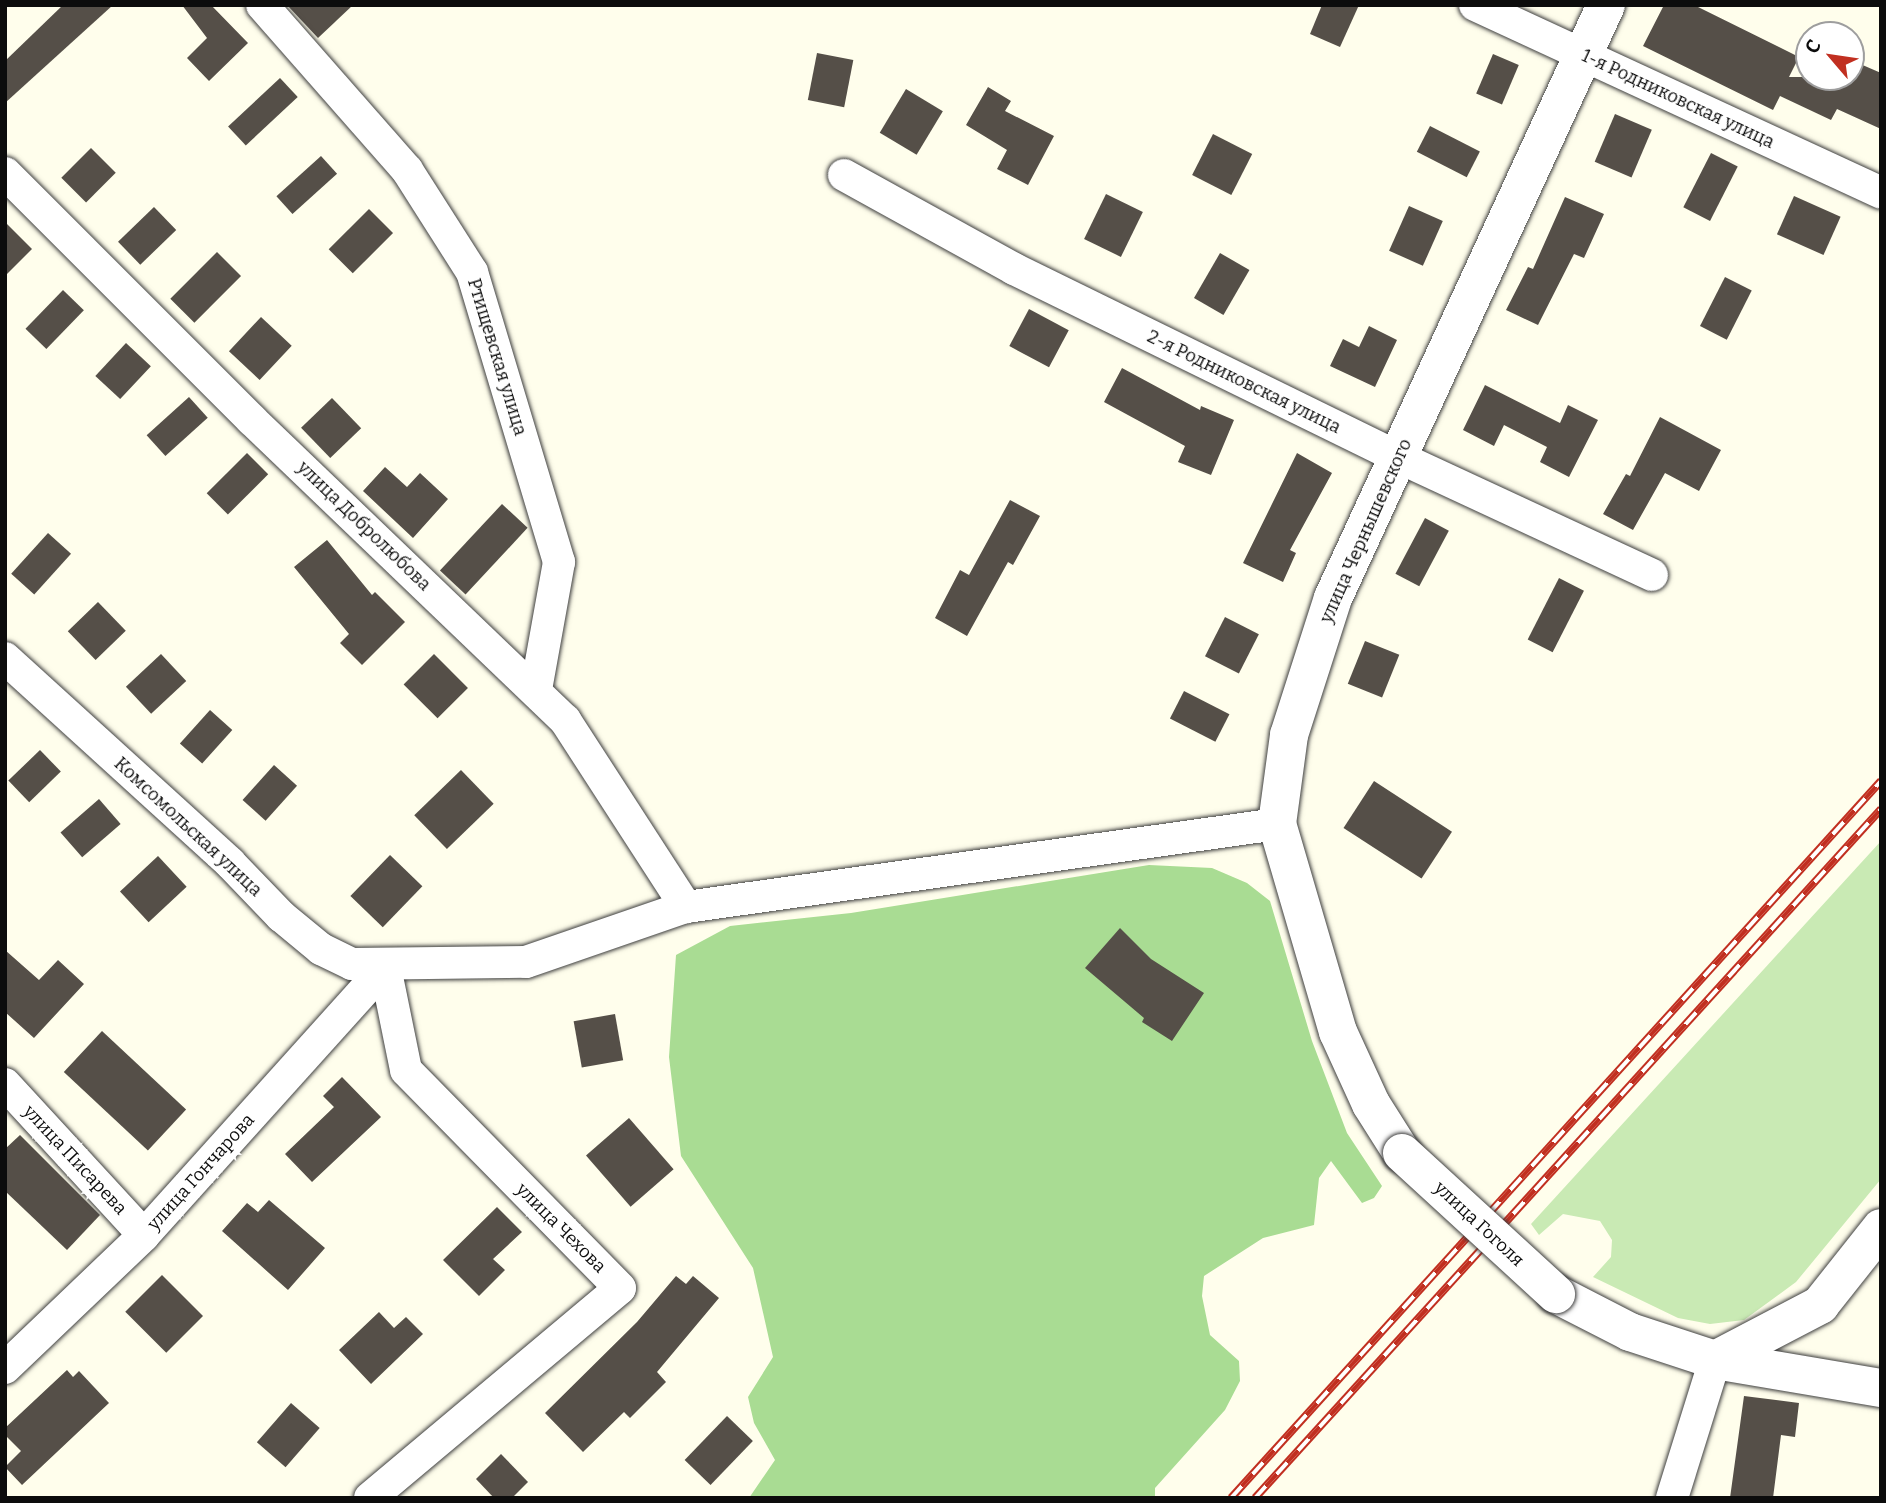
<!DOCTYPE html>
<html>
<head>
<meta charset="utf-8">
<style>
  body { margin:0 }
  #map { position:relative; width:1886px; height:1503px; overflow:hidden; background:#fffeec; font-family:Bitter,serif }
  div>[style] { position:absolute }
  .green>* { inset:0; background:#c9eab4 }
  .forest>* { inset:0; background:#a9dc93 }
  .building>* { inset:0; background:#554f48; transform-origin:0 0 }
  .roads { filter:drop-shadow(0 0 2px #3f3f3f) drop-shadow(0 0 2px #3f3f3f) }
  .minor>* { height:32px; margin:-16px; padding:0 16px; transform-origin:16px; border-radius:16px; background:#fff }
  .tertiary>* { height:38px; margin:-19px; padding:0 19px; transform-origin:19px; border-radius:19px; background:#fff }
  .rail>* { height:8px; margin-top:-4px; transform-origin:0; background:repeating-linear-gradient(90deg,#fff 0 16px,#c12f20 0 32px); box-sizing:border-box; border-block:2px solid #c12f20 }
  .bridges { filter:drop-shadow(0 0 2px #3f3f3f) drop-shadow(0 0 2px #3f3f3f) }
  .tertiary-bridge>* { height:38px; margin:-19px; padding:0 19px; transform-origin:19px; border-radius:19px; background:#fff }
  span { translate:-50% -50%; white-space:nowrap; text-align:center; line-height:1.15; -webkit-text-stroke:7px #fff; paint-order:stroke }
  .street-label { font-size:18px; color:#0c0c0c }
  .frame { position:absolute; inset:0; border:7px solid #0c0c0c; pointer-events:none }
  .north { position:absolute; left:1795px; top:21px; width:70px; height:70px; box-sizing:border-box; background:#fff; border:2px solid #9e9e9e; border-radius:50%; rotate:299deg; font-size:19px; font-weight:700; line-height:28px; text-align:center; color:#0c0c0c }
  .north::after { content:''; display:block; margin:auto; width:24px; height:32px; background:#c12f20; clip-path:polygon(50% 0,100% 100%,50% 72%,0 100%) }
</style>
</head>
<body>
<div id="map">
  <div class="green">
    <i style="clip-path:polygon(1881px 841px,1881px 1179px,1796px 1282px,1744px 1320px,1710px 1324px,1678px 1318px,1593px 1277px,1611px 1257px,1612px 1240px,1600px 1221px,1563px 1214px,1539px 1235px,1531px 1224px)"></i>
  </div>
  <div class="forest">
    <i style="clip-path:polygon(1149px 865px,1212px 868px,1247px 883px,1270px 901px,1312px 1041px,1347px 1133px,1382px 1186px,1374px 1198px,1362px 1203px,1331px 1161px,1319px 1178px,1314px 1225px,1263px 1238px,1204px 1276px,1202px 1296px,1210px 1335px,1239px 1361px,1240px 1381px,1225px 1410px,1155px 1488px,1155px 1498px,749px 1498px,775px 1460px,754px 1423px,748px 1397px,773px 1357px,753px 1268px,681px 1156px,669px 1057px,676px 955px,730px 926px,851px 913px)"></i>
  </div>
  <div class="building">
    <i style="clip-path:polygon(63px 5px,113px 5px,5px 103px,5px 61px)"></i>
    <i style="clip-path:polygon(182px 5px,211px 5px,248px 43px,209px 81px,187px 58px,207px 38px)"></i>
    <i style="clip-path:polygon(287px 5px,353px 5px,318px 38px)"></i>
    <i style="clip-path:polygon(1322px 5px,1359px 5px,1340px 47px,1310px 34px)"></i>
    <i style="clip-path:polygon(1664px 5px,1694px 5px,1799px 57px,1789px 77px,1851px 77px,1851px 60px,1881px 73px,1881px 129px,1837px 109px,1831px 120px,1780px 96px,1773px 110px,1643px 46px)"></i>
    <i style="left:817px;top:53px;width:37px;height:48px;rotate:11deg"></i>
    <i style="left:1493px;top:54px;width:28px;height:43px;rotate:23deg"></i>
    <i style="left:280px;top:78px;width:26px;height:71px;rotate:47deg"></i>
    <i style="clip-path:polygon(988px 87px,1011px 101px,1005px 111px,1054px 136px,1028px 185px,997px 169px,1007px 150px,966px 125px)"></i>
    <i style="left:906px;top:89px;width:43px;height:51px;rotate:31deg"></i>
    <i style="left:1615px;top:114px;width:40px;height:52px;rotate:23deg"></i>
    <i style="left:1430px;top:126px;width:56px;height:29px;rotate:27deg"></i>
    <i style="left:1213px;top:134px;width:44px;height:46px;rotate:27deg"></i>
    <i style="left:91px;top:148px;width:35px;height:42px;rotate:45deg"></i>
    <i style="left:1711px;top:153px;width:30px;height:61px;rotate:27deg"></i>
    <i style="left:321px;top:156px;width:24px;height:60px;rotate:48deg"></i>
    <i style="left:1106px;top:194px;width:41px;height:50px;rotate:26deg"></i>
    <i style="left:1794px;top:196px;width:51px;height:42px;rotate:24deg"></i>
    <i style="clip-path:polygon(1565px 197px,1604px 214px,1584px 258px,1574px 254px,1538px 325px,1506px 310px,1528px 267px,1533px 269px)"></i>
    <i style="left:1409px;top:206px;width:37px;height:49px;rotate:24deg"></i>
    <i style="left:154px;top:207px;width:32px;height:50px;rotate:46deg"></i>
    <i style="left:369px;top:209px;width:34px;height:57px;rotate:45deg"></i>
    <i style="clip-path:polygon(5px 222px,32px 249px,5px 276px)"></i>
    <i style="left:217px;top:252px;width:34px;height:66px;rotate:45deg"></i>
    <i style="left:1220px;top:253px;width:34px;height:52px;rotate:30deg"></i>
    <i style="left:1725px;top:277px;width:30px;height:55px;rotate:27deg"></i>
    <i style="left:63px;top:290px;width:29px;height:54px;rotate:44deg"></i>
    <i style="left:1029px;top:309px;width:45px;height:42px;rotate:28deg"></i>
    <i style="left:261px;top:317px;width:42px;height:47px;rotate:43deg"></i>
    <i style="clip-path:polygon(1369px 326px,1397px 340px,1375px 387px,1330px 366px,1343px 339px,1359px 347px)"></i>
    <i style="left:126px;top:343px;width:34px;height:45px;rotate:43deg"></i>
    <i style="clip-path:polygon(1122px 368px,1200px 410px,1201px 406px,1234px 420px,1211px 475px,1178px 462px,1185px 446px,1104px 402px)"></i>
    <i style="clip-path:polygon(1485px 385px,1560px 423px,1568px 405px,1598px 420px,1569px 477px,1540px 462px,1547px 447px,1504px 425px,1494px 446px,1463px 430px)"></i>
    <i style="left:189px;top:397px;width:28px;height:57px;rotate:48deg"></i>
    <i style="left:332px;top:398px;width:42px;height:43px;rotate:46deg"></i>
    <i style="clip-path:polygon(1660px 417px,1721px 450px,1699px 491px,1665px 473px,1633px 530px,1603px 514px,1626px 474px,1630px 476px)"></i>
    <i style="left:247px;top:453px;width:30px;height:57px;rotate:45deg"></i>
    <i style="clip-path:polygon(1297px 453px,1332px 473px,1290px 550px,1296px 553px,1283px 582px,1243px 563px)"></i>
    <i style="clip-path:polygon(385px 467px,407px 487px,420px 473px,448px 499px,413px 538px,363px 491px)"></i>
    <i style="clip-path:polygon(1010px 500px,1040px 516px,1013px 565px,1008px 562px,967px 636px,935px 618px,960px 570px,969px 575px)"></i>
    <i style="left:502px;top:504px;width:35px;height:91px;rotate:43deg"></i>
    <i style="left:1425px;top:518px;width:27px;height:63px;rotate:28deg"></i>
    <i style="left:48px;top:533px;width:31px;height:55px;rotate:42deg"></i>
    <i style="clip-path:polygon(327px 540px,372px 595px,375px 592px,405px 622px,362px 665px,340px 643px,349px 634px,294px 567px)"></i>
    <i style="left:1559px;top:578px;width:28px;height:69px;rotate:27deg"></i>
    <i style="left:98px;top:602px;width:40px;height:42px;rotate:46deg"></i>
    <i style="left:1225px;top:617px;width:38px;height:44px;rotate:27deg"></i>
    <i style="left:1365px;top:641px;width:37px;height:46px;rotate:22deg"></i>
    <i style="left:161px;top:654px;width:37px;height:48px;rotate:47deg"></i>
    <i style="left:434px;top:654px;width:48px;height:43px;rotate:45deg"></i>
    <i style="left:1184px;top:691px;width:51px;height:31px;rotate:27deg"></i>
    <i style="left:210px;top:710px;width:30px;height:45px;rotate:42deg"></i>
    <i style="left:40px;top:750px;width:30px;height:44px;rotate:46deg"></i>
    <i style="left:274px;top:765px;width:31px;height:47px;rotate:42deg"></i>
    <i style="left:461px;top:770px;width:47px;height:65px;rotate:46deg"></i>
    <i style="left:1374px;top:781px;width:93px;height:56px;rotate:33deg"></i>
    <i style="left:99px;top:799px;width:33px;height:51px;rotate:49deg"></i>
    <i style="left:390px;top:855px;width:45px;height:57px;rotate:44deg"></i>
    <i style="left:158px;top:856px;width:42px;height:52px;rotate:47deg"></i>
    <i style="clip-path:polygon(1120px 928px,1151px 959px,1204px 993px,1172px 1041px,1142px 1022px,1144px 1018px,1085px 968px)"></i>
    <i style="clip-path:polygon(5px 950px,39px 980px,58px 960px,84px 984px,34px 1038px,5px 1012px)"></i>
    <i style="left:615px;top:1014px;width:47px;height:42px;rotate:80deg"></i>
    <i style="left:102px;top:1031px;width:115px;height:56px;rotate:43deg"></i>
    <i style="clip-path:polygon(342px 1077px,381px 1117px,312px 1182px,285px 1154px,334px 1107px,323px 1096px)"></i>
    <i style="left:629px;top:1118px;width:68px;height:57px;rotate:49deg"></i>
    <i style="clip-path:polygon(20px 1135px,100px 1215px,67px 1250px,5px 1191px,5px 1149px)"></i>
    <i style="clip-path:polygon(269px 1200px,325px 1248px,288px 1290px,222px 1231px,247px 1203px,258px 1212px)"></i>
    <i style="clip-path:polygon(497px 1207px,522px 1232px,493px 1259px,505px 1270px,479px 1296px,443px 1260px)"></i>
    <i style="left:162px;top:1275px;width:58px;height:52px;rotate:45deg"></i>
    <i style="clip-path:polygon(676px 1276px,686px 1284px,693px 1276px,719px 1298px,657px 1372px,666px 1382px,630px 1418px,624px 1412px,583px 1452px,545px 1413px,637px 1322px)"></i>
    <i style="clip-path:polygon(379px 1312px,394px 1328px,406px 1317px,423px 1334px,371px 1384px,339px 1350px)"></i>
    <i style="clip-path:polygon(67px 1370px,73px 1377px,79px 1371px,109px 1403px,22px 1485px,5px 1467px,21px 1451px,5px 1435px,5px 1428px)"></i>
    <i style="clip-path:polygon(1744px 1396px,1799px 1403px,1795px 1437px,1781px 1435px,1773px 1498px,1730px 1498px)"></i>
    <i style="left:291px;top:1403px;width:38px;height:52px;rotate:41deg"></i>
    <i style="left:727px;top:1416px;width:36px;height:61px;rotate:44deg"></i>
    <i style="clip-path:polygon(501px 1454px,528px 1482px,512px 1498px,494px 1498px,476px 1479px)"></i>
  </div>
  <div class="roads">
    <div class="minor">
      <i style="left:262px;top:5px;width:220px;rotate:48.7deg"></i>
      <i style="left:407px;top:170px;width:121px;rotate:57.5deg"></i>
      <i style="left:472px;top:272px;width:303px;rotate:73.3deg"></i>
      <i style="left:559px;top:562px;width:130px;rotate:100.2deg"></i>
      <i style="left:1475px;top:5px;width:447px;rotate:24.8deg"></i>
      <i style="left:5px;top:173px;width:349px;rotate:45deg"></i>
      <i style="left:252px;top:420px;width:434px;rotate:43.8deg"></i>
      <i style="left:565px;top:720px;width:223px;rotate:57.1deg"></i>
      <i style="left:844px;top:175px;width:194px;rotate:28.9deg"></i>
      <i style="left:1014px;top:269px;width:428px;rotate:26.1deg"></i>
      <i style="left:1398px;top:457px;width:280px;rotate:24.9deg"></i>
      <i style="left:5px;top:658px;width:304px;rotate:42.3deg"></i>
      <i style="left:230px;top:863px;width:74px;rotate:46.1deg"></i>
      <i style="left:281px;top:916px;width:52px;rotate:39.5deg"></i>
      <i style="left:321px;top:949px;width:34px;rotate:26deg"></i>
      <i style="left:352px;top:964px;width:174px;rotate:-0.7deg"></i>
      <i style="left:526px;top:962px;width:169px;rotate:-19deg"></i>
      <i style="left:686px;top:907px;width:597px;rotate:-7.99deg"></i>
      <i style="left:5px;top:1084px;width:205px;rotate:47.4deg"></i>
      <i style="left:5px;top:1368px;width:192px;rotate:-43.7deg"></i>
      <i style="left:144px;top:1235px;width:360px;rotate:-48deg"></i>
      <i style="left:370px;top:1498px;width:326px;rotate:-40deg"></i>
      <i style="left:620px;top:1288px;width:305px;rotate:-134.5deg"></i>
      <i style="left:406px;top:1070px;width:105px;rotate:-101.5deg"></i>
      <i style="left:1672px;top:1498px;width:145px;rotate:-72.7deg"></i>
    </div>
    <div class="tertiary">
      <i style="left:1402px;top:1153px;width:58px;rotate:-122.3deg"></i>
      <i style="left:1371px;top:1104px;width:79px;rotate:-114.6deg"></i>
      <i style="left:1338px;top:1032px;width:217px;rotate:-106.3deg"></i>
      <i style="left:1277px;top:824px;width:90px;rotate:-82.3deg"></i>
      <i style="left:1289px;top:735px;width:144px;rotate:-72.2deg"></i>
      <i style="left:1333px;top:598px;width:653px;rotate:-65.28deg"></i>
      <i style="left:1556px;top:1294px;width:83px;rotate:27.2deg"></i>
      <i style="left:1630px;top:1332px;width:89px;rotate:18.2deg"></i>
      <i style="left:1715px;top:1360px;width:168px;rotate:9.6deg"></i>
      <i style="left:1715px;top:1360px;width:119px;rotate:-27.6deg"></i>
      <i style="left:1820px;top:1305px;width:98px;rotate:-51.6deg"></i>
    </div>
  </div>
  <div class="rail">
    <i style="left:1231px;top:1498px;width:968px;rotate:-47.81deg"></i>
    <i style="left:1255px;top:1498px;width:931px;rotate:-47.74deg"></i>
  </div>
  <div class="bridges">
    <div class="tertiary-bridge">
      <i style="left:1402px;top:1153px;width:209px;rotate:42.5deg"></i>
    </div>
  </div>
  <div class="street-label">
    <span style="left:1678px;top:99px;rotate:25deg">1-я Родниковская улица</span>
    <span style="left:497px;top:357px;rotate:73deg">Ртищевская улица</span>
    <span style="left:1244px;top:382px;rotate:26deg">2-я Родниковская улица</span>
    <span style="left:364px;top:526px;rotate:44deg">улица Добролюбова</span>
    <span style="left:1366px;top:531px;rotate:-66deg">улица Чернышевского</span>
    <span style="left:188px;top:827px;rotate:43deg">Комсомольская улица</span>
    <span style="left:75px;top:1160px;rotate:47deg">улица Писарева</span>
    <span style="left:201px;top:1172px;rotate:-48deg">улица Гончарова</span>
    <span style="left:1479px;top:1224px;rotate:43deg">улица Гоголя</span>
    <span style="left:561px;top:1228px;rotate:45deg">улица Чехова</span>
  </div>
  <div class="frame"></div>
  <div class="north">С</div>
</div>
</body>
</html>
